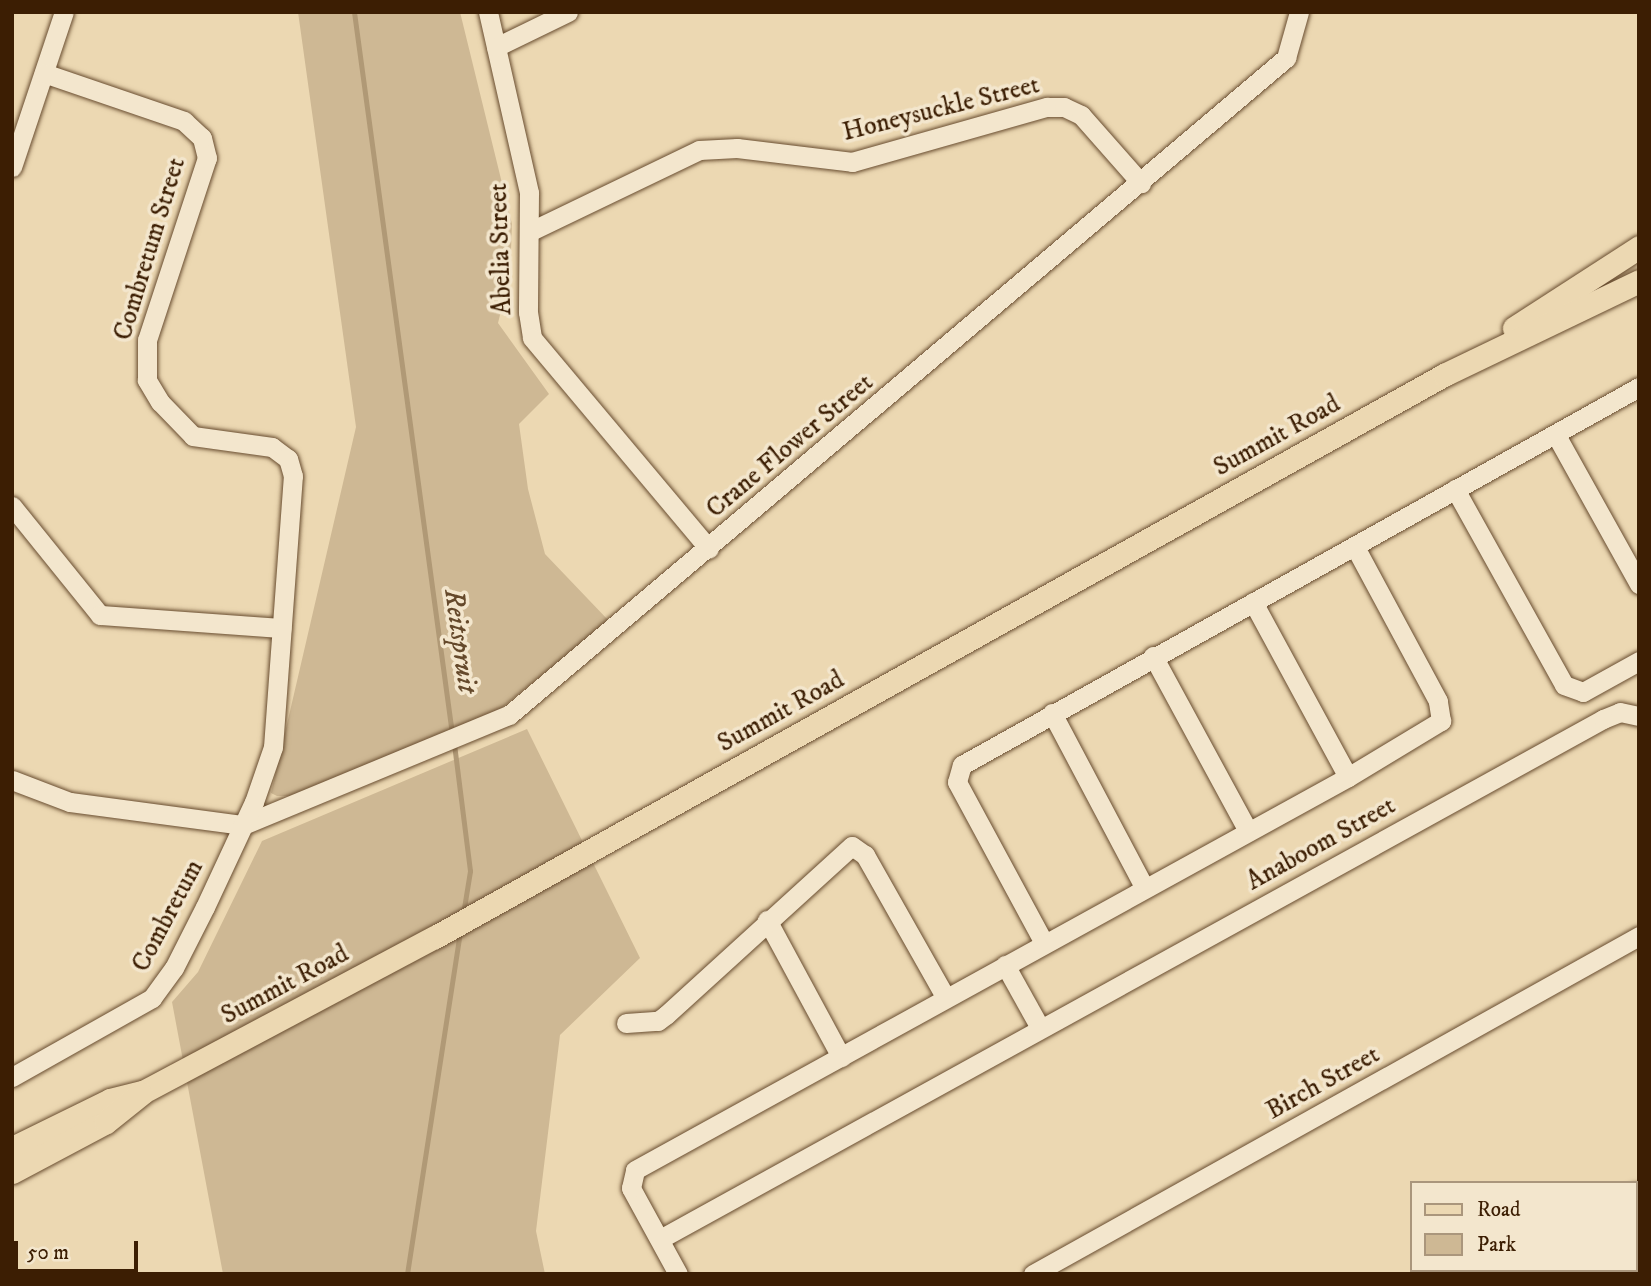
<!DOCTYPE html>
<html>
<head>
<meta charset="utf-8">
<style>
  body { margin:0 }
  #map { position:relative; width:1651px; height:1286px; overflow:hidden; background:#ecd8b2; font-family:"IM FELL DW Pica",serif }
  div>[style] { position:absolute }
  .green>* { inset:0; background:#ceb894 }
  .stream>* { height:5px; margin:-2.5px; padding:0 2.5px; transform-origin:2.5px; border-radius:2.5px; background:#b09976 }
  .roads { filter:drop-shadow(0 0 2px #684c2f) drop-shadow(0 0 2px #684c2f) }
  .minor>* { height:19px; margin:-9.5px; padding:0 9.5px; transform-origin:9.5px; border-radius:9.5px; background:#f3e6cd }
  .major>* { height:23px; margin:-11.5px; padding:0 11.5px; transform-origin:11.5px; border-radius:11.5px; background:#ecd8b2 }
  span { translate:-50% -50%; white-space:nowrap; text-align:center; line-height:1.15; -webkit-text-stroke:7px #f3e6cd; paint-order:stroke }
  .street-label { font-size:26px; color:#3c1e03 }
  .water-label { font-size:28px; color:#65492b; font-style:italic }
  .frame { position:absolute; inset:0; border:14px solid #3c1e03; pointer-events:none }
  .legend { position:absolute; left:1410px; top:1181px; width:228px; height:91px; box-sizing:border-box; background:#f3e6cd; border:2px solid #aa967c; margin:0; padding:9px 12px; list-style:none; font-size:21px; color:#3c1e03 }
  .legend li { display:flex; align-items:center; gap:14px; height:35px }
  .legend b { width:35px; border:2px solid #aa967c }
  .scale { position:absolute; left:14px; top:1241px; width:124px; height:32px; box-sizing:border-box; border:4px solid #3c1e03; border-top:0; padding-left:9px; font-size:21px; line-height:24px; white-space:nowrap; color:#3c1e03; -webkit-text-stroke:5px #f3e6cd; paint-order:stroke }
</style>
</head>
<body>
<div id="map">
  <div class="green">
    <i style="clip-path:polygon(298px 12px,460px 12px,512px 224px,510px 275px,498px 323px,549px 394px,519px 424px,528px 489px,545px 554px,609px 621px,500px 709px,291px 796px,277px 796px,271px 793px,356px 427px)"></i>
    <i style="clip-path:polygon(527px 729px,640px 958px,560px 1035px,536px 1231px,545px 1274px,223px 1274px,172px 1002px,198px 972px,262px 841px)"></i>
  </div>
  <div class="stream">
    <i style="left:354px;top:12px;width:729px;rotate:82.27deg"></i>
    <i style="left:454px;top:744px;width:128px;rotate:82.8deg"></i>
    <i style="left:470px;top:871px;width:44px;rotate:99.2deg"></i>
    <i style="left:407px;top:1274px;width:347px;rotate:-81.2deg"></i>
  </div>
  <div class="roads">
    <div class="minor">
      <i style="left:488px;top:12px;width:186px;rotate:77.2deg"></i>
      <i style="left:529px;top:193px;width:119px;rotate:90.5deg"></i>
      <i style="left:528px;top:312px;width:26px;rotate:81deg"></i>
      <i style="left:532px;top:338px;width:275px;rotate:50deg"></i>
      <i style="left:496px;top:47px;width:80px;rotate:-25.9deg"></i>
      <i style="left:12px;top:167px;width:163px;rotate:-71.5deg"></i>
      <i style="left:531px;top:231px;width:187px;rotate:-25.7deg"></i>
      <i style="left:699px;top:150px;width:38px;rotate:-3deg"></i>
      <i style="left:737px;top:148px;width:116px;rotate:6.9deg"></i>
      <i style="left:852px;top:162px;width:203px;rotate:-15.8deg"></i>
      <i style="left:1047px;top:107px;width:17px"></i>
      <i style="left:1064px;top:107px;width:19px;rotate:25deg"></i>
      <i style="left:1081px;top:115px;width:91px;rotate:48.6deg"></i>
      <i style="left:1556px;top:435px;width:171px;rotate:60.9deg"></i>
      <i style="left:1455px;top:489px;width:224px;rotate:60.9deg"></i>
      <i style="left:1564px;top:685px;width:20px;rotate:20deg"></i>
      <i style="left:1583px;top:692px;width:64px;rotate:-29deg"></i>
      <i style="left:12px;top:506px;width:140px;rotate:51.1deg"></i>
      <i style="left:100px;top:615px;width:182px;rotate:4.1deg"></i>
      <i style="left:1253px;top:602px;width:199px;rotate:61.5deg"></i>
      <i style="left:1153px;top:656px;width:199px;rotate:61.5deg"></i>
      <i style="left:1052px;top:713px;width:197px;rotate:62.1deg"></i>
      <i style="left:12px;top:780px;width:62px;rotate:20.8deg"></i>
      <i style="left:70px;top:802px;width:175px;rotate:7.6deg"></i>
      <i style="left:243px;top:825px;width:288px;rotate:-22.5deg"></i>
      <i style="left:509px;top:715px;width:1018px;rotate:-40.22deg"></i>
      <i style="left:1286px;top:58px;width:48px;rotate:-74.2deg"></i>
      <i style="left:767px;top:920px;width:156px;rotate:61.6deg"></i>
      <i style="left:1044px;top:943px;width:183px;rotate:-118.4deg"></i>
      <i style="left:957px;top:782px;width:18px;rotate:-74deg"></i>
      <i style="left:962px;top:765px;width:775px;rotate:-29.18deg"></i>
      <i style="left:1005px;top:965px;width:72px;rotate:60.9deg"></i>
      <i style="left:626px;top:1023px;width:32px;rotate:-4deg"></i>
      <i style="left:658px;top:1021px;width:10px;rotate:-37deg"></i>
      <i style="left:666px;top:1015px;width:251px;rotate:-42.3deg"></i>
      <i style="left:852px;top:846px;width:16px;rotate:35deg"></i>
      <i style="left:865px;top:855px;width:164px;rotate:60.5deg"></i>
      <i style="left:12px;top:1077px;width:161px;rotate:-29.4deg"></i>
      <i style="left:152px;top:998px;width:37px;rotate:-54deg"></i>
      <i style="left:174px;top:968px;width:68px;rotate:-63.1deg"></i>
      <i style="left:205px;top:907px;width:116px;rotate:-65deg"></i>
      <i style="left:254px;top:802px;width:58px;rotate:-70.9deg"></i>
      <i style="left:273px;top:747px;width:272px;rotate:-85.8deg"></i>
      <i style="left:293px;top:476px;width:18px;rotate:-106deg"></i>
      <i style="left:288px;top:459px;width:20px;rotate:-143deg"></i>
      <i style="left:272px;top:447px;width:80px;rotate:-172.1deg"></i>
      <i style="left:193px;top:436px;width:47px;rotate:-134.1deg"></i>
      <i style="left:160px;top:402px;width:26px;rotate:-121deg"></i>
      <i style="left:147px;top:380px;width:40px;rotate:-90deg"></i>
      <i style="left:147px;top:340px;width:192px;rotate:-71.8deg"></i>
      <i style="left:207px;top:158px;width:21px;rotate:-104deg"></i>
      <i style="left:202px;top:138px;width:25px;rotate:-137deg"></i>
      <i style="left:184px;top:121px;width:148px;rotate:-161.1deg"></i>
      <i style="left:1635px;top:1193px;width:4px"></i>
      <i style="left:660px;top:1239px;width:1077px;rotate:-28.87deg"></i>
      <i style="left:1603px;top:719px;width:18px;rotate:-22deg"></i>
      <i style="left:1620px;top:712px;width:19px;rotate:12deg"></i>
      <i style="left:678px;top:1274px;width:98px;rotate:-118.7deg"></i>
      <i style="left:631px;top:1188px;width:18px;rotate:-77deg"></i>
      <i style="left:635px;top:1170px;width:814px;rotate:-28.86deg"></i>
      <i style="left:1348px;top:777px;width:109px;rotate:-31.1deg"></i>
      <i style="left:1441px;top:721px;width:20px;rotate:-99deg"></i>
      <i style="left:1438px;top:701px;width:175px;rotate:-118.3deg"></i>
      <i style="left:1033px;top:1274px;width:694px;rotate:-29.15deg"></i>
      <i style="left:1465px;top:1274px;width:8px;rotate:-30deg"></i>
    </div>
    <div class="major">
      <i style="left:1514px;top:328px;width:149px;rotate:-32.9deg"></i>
      <i style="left:12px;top:1148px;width:109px;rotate:-26.1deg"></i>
      <i style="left:110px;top:1100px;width:34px;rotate:-14deg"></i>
      <i style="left:143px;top:1092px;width:331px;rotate:-28deg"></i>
      <i style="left:435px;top:937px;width:1155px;rotate:-29.12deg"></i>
      <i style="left:1444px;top:375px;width:216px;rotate:-25.7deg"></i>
      <i style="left:12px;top:1172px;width:106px;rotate:-28deg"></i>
      <i style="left:106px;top:1122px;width:45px;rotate:-38.7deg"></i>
    </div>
  </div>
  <div class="street-label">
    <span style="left:941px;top:109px;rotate:-14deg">Honeysuckle Street</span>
    <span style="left:150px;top:249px;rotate:-73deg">Combretum Street</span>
    <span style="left:501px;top:249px;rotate:-92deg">Abelia Street</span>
    <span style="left:1277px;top:436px;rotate:-29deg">Summit Road</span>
    <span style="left:790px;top:446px;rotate:-40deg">Crane Flower Street</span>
    <span style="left:781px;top:712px;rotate:-29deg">Summit Road</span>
    <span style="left:1321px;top:844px;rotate:-29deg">Anaboom Street</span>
    <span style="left:168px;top:916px;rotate:-62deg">Combretum</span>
    <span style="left:285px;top:985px;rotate:-28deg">Summit Road</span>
    <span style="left:1323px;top:1083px;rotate:-29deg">Birch Street</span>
  </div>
  <div class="water-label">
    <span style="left:460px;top:641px;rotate:82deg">Reitspruit</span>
  </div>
  <div class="frame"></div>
  <ul class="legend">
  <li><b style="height:9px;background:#ecd8b2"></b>Road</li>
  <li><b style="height:19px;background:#ceb894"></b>Park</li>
  </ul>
  <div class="scale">50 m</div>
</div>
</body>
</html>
